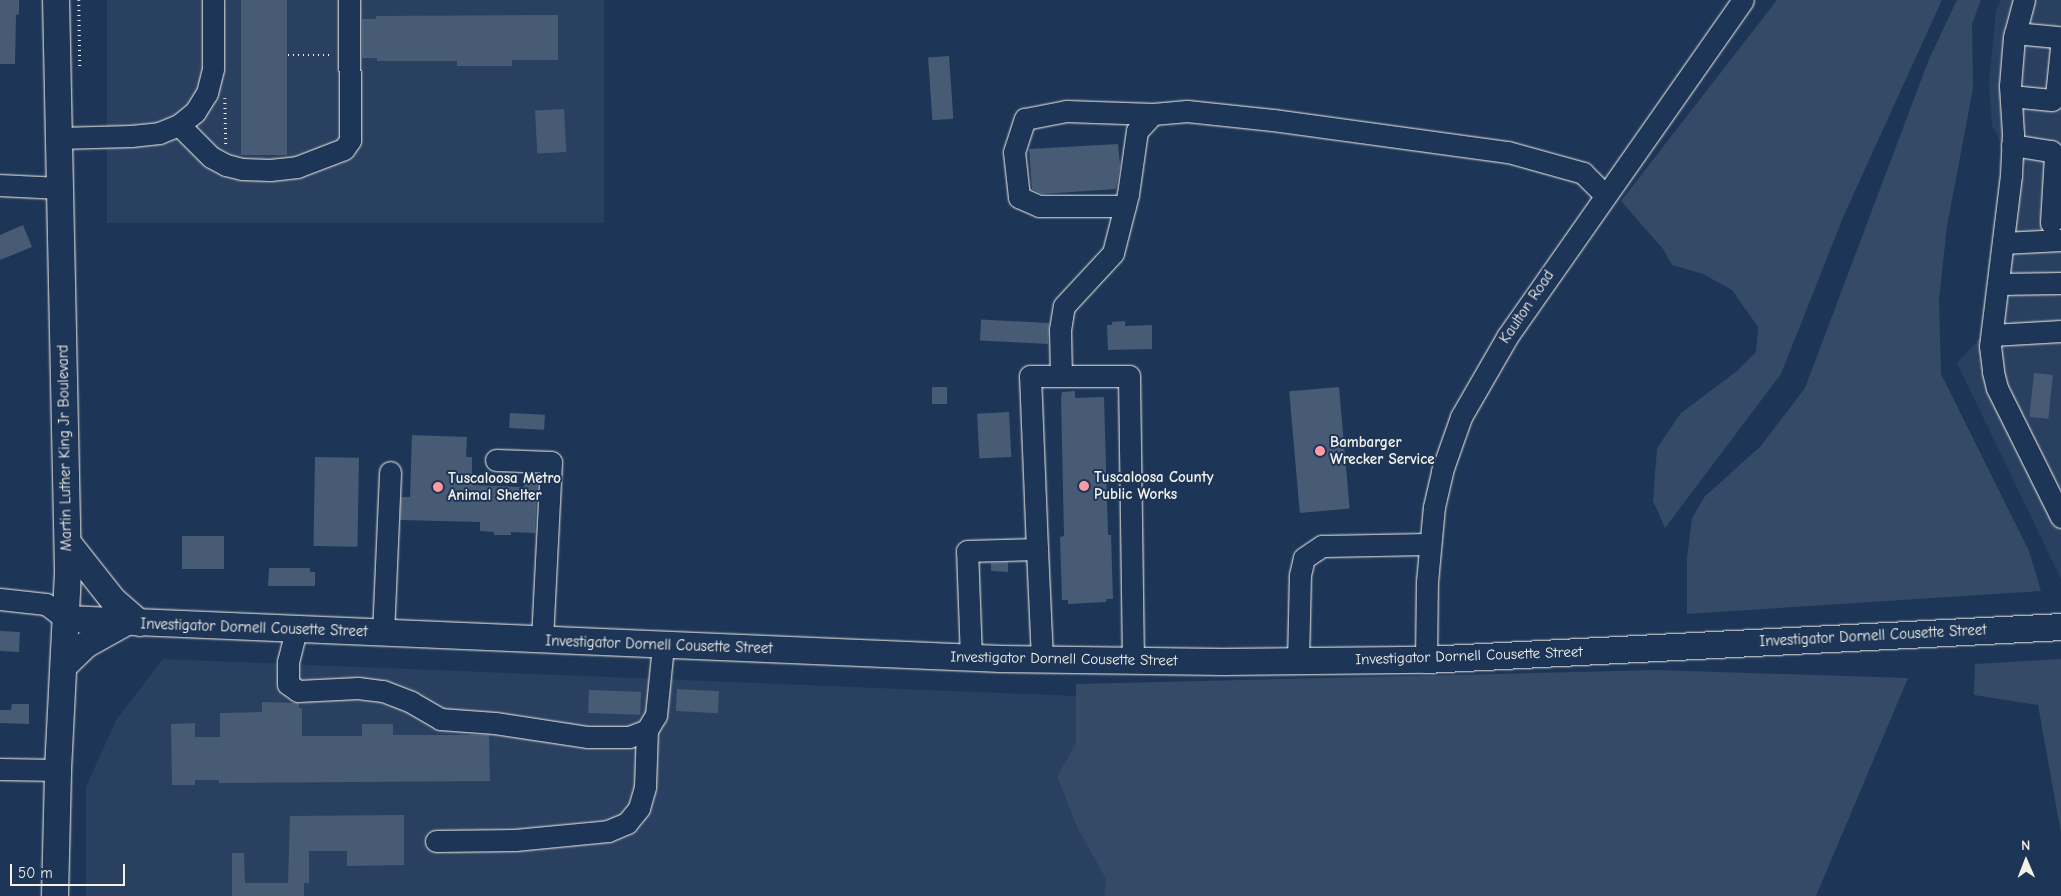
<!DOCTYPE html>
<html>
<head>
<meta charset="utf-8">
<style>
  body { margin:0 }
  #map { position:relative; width:2061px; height:896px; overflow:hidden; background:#1d3557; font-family:"Comic Neue",sans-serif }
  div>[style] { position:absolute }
  .built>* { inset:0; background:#2a4060; transform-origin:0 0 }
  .green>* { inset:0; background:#354a67 }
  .building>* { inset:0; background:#485b74; transform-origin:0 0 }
  .path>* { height:2.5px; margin-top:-1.25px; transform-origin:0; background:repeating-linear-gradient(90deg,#f4f1e8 0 1px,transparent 0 5px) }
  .roads { filter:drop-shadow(0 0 1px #f4f1e8) drop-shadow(0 0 1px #f4f1e8) }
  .minor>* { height:21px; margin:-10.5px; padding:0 10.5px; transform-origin:10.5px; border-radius:10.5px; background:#1d3557 }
  .major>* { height:26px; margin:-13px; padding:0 13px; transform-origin:13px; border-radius:13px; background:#1d3557 }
  .dots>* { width:14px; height:14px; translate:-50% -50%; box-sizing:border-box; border:2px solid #1d3557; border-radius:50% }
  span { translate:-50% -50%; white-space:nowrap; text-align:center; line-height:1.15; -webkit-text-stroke:4px #1d3557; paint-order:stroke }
  .street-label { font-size:15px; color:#f4f1e8 }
  .poi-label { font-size:15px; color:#f4f1e8; font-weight:700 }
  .left { translate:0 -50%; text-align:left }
  .north { position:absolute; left:2001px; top:836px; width:50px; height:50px; -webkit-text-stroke:4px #1d3557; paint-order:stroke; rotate:359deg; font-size:14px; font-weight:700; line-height:20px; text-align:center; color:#f4f1e8 }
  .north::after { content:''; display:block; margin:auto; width:18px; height:22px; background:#f4f1e8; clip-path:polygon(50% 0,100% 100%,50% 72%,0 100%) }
  .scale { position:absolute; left:10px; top:864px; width:115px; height:22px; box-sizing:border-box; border:2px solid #f4f1e8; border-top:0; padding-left:6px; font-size:15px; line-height:18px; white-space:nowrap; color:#f4f1e8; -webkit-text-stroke:4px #1d3557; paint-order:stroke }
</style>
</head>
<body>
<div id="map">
  <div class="built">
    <i style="left:107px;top:0;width:497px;height:223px"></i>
    <i style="clip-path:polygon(2001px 0,2061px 0,2061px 579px,1957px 363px,1995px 321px,2010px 220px,2027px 166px,2007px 152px,1992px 126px,1989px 83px,1996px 10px)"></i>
    <i style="clip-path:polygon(163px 659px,1076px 696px,1076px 743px,1057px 776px,1077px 828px,1106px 879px,1104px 896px,86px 896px,86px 787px,116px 720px)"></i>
  </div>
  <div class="green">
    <i style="clip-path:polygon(1777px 0,1942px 0,1844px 215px,1781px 374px,1665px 528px,1653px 501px,1657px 448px,1681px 413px,1737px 371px,1756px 352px,1758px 327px,1732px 290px,1703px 274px,1672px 265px,1663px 249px,1621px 201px)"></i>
    <i style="clip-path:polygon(1957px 0,1981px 0,1972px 24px,1973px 89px,1947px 226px,1939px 300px,1941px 374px,2029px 551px,2041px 591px,1687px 614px,1687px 558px,1692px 518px,1705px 496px,1760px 447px,1805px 388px,1929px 59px)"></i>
    <i style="clip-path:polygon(2061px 659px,2061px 833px,2038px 705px,1974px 695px,1975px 664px)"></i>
    <i style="clip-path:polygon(1657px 670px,1908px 678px,1816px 896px,1104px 896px,1106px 879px,1077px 828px,1057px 776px,1076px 743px,1076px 684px)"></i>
  </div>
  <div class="building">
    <i style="clip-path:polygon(0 0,19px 0,19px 14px,16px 15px,15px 64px,0 64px)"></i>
    <i style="left:241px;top:0;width:46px;height:155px"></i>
    <i style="clip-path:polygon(558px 15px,558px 60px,512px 60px,512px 66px,457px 66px,457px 61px,377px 61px,377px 58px,362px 58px,362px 19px,376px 19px,376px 16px)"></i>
    <i style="left:949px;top:56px;width:63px;height:21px;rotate:86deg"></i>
    <i style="left:564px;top:109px;width:43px;height:29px;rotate:87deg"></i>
    <i style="clip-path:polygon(1118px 144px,1120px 165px,1116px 189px,1042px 194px,1032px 189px,1029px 149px)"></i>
    <i style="clip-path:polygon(23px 225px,32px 247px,0 260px,0 235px)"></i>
    <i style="clip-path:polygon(1125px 321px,1125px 326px,1152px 325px,1152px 349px,1108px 350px,1107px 325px,1112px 325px,1112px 322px)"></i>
    <i style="left:1049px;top:323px;width:21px;height:68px;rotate:93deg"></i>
    <i style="left:2034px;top:373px;width:19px;height:44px;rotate:6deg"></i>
    <i style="left:947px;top:387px;width:17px;height:15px;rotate:90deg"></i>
    <i style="left:1339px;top:387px;width:122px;height:50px;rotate:85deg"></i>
    <i style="clip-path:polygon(1075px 391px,1075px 398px,1104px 397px,1108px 535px,1111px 535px,1113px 599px,1106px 599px,1106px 602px,1068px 604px,1068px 600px,1062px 600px,1060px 537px,1064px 536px,1061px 398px,1062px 392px)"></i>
    <i style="left:1009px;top:412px;width:45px;height:32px;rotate:87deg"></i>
    <i style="left:510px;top:413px;width:35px;height:15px;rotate:3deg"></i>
    <i style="clip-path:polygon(412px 435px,467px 437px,466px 457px,472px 457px,472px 485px,524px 487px,524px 474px,538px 475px,535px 533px,511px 532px,511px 535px,494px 535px,494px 532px,480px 531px,480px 522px,400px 520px,401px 497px,410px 497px)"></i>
    <i style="left:315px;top:457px;width:44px;height:89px;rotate:1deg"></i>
    <i style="left:182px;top:536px;width:42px;height:33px"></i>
    <i style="clip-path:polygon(1008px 562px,1008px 572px,991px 571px,991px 563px)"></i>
    <i style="clip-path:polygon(269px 568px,310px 568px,310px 572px,315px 572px,315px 586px,268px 586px)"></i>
    <i style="left:0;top:631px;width:20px;height:20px;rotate:3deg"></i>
    <i style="left:677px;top:689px;width:42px;height:22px;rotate:3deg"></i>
    <i style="left:589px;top:690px;width:52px;height:23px;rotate:2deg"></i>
    <i style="clip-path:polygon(262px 702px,299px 703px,299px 708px,302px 708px,302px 736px,362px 736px,362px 724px,393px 724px,393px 735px,489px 735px,490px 781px,219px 783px,219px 780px,195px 780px,195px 785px,172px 785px,171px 724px,195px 723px,195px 737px,220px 737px,220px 713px,262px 712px)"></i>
    <i style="clip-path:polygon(12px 704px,29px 704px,29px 724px,0 723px,0 710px,11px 710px)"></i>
    <i style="clip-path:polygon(404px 815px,404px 865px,347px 866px,347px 851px,309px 851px,309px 883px,304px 883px,304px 896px,232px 896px,232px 853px,244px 853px,245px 883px,288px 883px,290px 816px)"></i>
  </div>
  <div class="path">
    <i style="left:79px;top:0;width:68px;rotate:89.2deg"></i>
    <i style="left:288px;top:55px;width:43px"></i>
    <i style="left:225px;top:98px;width:47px;rotate:88.8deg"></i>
  </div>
  <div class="roads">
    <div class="minor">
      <i style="left:2024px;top:0;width:38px;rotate:105deg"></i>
      <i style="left:2014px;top:37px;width:49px;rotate:94.7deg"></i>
      <i style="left:2010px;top:86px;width:48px;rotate:86.4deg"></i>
      <i style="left:2013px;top:134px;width:41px;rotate:92.8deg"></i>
      <i style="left:2011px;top:175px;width:172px;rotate:97deg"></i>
      <i style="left:1990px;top:346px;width:26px;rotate:83deg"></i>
      <i style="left:1993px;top:372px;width:16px;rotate:76deg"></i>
      <i style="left:1997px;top:388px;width:144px;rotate:63.6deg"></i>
      <i style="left:2015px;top:33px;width:42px;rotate:5.4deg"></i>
      <i style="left:2057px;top:37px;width:5px;rotate:37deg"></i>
      <i style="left:2011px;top:96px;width:41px;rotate:5.6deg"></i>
      <i style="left:2052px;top:100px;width:6px;rotate:-45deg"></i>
      <i style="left:2056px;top:96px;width:48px;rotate:-84.1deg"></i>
      <i style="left:179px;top:125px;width:45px;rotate:45deg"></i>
      <i style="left:211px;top:157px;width:17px;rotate:28deg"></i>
      <i style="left:226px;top:165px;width:16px;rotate:14deg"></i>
      <i style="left:242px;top:169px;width:28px;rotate:2deg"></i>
      <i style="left:270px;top:170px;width:27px;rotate:-6deg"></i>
      <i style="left:297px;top:167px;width:50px;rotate:-21deg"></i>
      <i style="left:344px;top:149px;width:11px;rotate:-56deg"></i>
      <i style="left:350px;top:140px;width:140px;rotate:-90.4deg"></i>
      <i style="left:59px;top:138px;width:72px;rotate:-1.6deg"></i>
      <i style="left:131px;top:136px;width:28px;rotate:-6deg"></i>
      <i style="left:159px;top:133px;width:22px;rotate:-22deg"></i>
      <i style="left:179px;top:125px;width:21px;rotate:-39deg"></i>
      <i style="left:195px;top:112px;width:22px;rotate:-58deg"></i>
      <i style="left:207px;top:93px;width:25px;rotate:-76deg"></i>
      <i style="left:213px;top:69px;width:69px;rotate:-90deg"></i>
      <i style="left:2012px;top:145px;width:39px;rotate:9deg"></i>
      <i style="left:2051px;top:151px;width:6px;rotate:45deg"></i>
      <i style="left:2055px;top:155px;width:68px;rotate:93.4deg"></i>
      <i style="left:0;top:185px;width:60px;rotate:2.9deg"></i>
      <i style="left:1125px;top:206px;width:86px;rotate:180deg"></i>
      <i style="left:1039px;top:206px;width:22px;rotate:-156deg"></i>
      <i style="left:1019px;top:197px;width:45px;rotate:-96.3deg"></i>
      <i style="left:1014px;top:152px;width:35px;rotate:-72deg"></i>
      <i style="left:1025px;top:119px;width:42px;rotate:-11deg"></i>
      <i style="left:1066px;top:111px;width:87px;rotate:2deg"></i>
      <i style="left:1153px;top:114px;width:34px;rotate:-5deg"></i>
      <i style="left:1187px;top:111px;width:86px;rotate:6deg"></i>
      <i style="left:1273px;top:120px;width:237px;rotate:7.8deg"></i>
      <i style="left:1508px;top:152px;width:78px;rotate:15.6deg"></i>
      <i style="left:1583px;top:173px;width:31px;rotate:45deg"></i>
      <i style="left:2003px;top:243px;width:58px;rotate:-3deg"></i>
      <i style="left:1998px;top:284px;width:63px;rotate:-0.9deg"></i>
      <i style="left:1992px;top:335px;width:69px;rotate:-3.3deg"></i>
      <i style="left:1061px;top:376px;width:46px;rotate:-91.2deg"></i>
      <i style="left:1060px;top:330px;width:24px;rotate:-81deg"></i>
      <i style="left:1064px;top:306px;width:72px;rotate:-47.2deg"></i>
      <i style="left:1113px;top:253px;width:61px;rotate:-75.7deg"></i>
      <i style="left:1128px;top:194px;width:64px;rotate:-81.9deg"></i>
      <i style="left:1137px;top:131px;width:23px;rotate:-47deg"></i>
      <i style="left:496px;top:460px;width:55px;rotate:2.1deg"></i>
      <i style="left:551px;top:462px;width:178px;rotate:92.9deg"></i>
      <i style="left:1037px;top:549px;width:173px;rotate:-92.3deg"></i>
      <i style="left:1030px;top:376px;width:99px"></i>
      <i style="left:1129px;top:376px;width:285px;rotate:89.2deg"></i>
      <i style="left:0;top:599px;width:46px;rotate:6.2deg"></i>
      <i style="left:46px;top:604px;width:25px;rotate:37deg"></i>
      <i style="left:296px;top:630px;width:32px;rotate:104deg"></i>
      <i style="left:288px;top:661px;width:23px;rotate:90deg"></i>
      <i style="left:288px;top:684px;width:12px;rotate:35deg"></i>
      <i style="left:298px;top:691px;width:60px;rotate:-2.9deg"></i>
      <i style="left:358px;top:688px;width:25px;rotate:7deg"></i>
      <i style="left:383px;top:691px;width:30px;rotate:21deg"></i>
      <i style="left:411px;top:702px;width:34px;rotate:30deg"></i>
      <i style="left:440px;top:719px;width:55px;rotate:4.2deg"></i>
      <i style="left:495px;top:723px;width:94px;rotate:8.6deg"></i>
      <i style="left:588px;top:737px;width:41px"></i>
      <i style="left:629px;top:737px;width:19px;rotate:-21deg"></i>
      <i style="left:647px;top:730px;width:17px;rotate:-59deg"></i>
      <i style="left:656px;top:715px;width:69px;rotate:-84.2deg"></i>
      <i style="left:383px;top:634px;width:162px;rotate:-87.5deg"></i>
      <i style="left:971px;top:658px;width:107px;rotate:-92.1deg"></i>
      <i style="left:967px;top:551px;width:70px;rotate:-1.6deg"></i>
      <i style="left:1037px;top:549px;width:111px;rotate:87.4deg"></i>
      <i style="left:1426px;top:660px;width:78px;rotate:-89.3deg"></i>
      <i style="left:1427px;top:582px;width:75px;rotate:-84.7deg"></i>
      <i style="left:1434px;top:507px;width:37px;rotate:-77deg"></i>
      <i style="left:1442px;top:471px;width:57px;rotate:-70.6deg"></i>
      <i style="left:1461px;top:417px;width:92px;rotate:-60.1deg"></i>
      <i style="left:1507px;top:337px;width:411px;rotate:-55deg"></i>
      <i style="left:1298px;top:661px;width:86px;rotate:-88.7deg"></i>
      <i style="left:1300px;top:575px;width:17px;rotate:-77deg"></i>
      <i style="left:1304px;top:558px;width:22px;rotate:-34deg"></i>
      <i style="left:1322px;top:546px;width:107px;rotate:-1.1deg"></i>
      <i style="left:0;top:769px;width:58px;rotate:1deg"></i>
      <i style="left:436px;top:841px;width:79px;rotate:-0.7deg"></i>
      <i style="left:515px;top:840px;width:93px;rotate:-5.5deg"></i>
      <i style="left:608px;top:831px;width:21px;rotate:-23deg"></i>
      <i style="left:627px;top:823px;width:19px;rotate:-51deg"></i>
      <i style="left:639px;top:808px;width:22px;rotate:-74deg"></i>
      <i style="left:645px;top:787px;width:57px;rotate:-88deg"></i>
    </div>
    <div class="major">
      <i style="left:68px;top:543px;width:73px;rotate:51.7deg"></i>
      <i style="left:113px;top:600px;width:35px;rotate:41deg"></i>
      <i style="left:66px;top:619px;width:936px;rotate:2.45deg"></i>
      <i style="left:1001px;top:659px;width:222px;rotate:0.8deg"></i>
      <i style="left:1223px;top:662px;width:203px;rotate:-0.6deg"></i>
      <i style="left:1426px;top:660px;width:636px;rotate:-2.97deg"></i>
      <i style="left:64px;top:666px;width:32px;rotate:-44deg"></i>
      <i style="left:87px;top:644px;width:43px;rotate:-28.9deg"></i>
      <i style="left:55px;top:896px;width:126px;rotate:-88.6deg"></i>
      <i style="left:58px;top:770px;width:199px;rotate:-87.1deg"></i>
      <i style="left:68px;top:571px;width:571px;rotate:-91.2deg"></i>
    </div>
  </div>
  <div class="dots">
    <i style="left:1320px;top:451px;background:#ff9aa2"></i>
    <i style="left:1084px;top:486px;background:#ff9aa2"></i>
    <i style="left:438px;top:487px;background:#ff9aa2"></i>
  </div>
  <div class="street-label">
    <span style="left:1527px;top:307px;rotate:-56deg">Kaulton Road</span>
    <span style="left:65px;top:448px;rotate:-91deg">Martin Luther King Jr Boulevard</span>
    <span style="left:254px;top:628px;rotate:2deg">Investigator Dornell Cousette Street</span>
    <span style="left:1873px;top:636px;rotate:-3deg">Investigator Dornell Cousette Street</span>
    <span style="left:659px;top:645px;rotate:2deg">Investigator Dornell Cousette Street</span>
    <span style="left:1469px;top:656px;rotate:-2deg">Investigator Dornell Cousette Street</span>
    <span style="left:1064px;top:659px;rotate:1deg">Investigator Dornell Cousette Street</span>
  </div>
  <div class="poi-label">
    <span class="left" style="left:1330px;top:451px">Bambarger<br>Wrecker Service</span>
    <span class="left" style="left:1094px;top:486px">Tuscaloosa County<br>Public Works</span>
    <span class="left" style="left:448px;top:487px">Tuscaloosa Metro<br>Animal Shelter</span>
  </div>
  <div class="north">N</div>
  <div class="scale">50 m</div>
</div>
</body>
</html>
